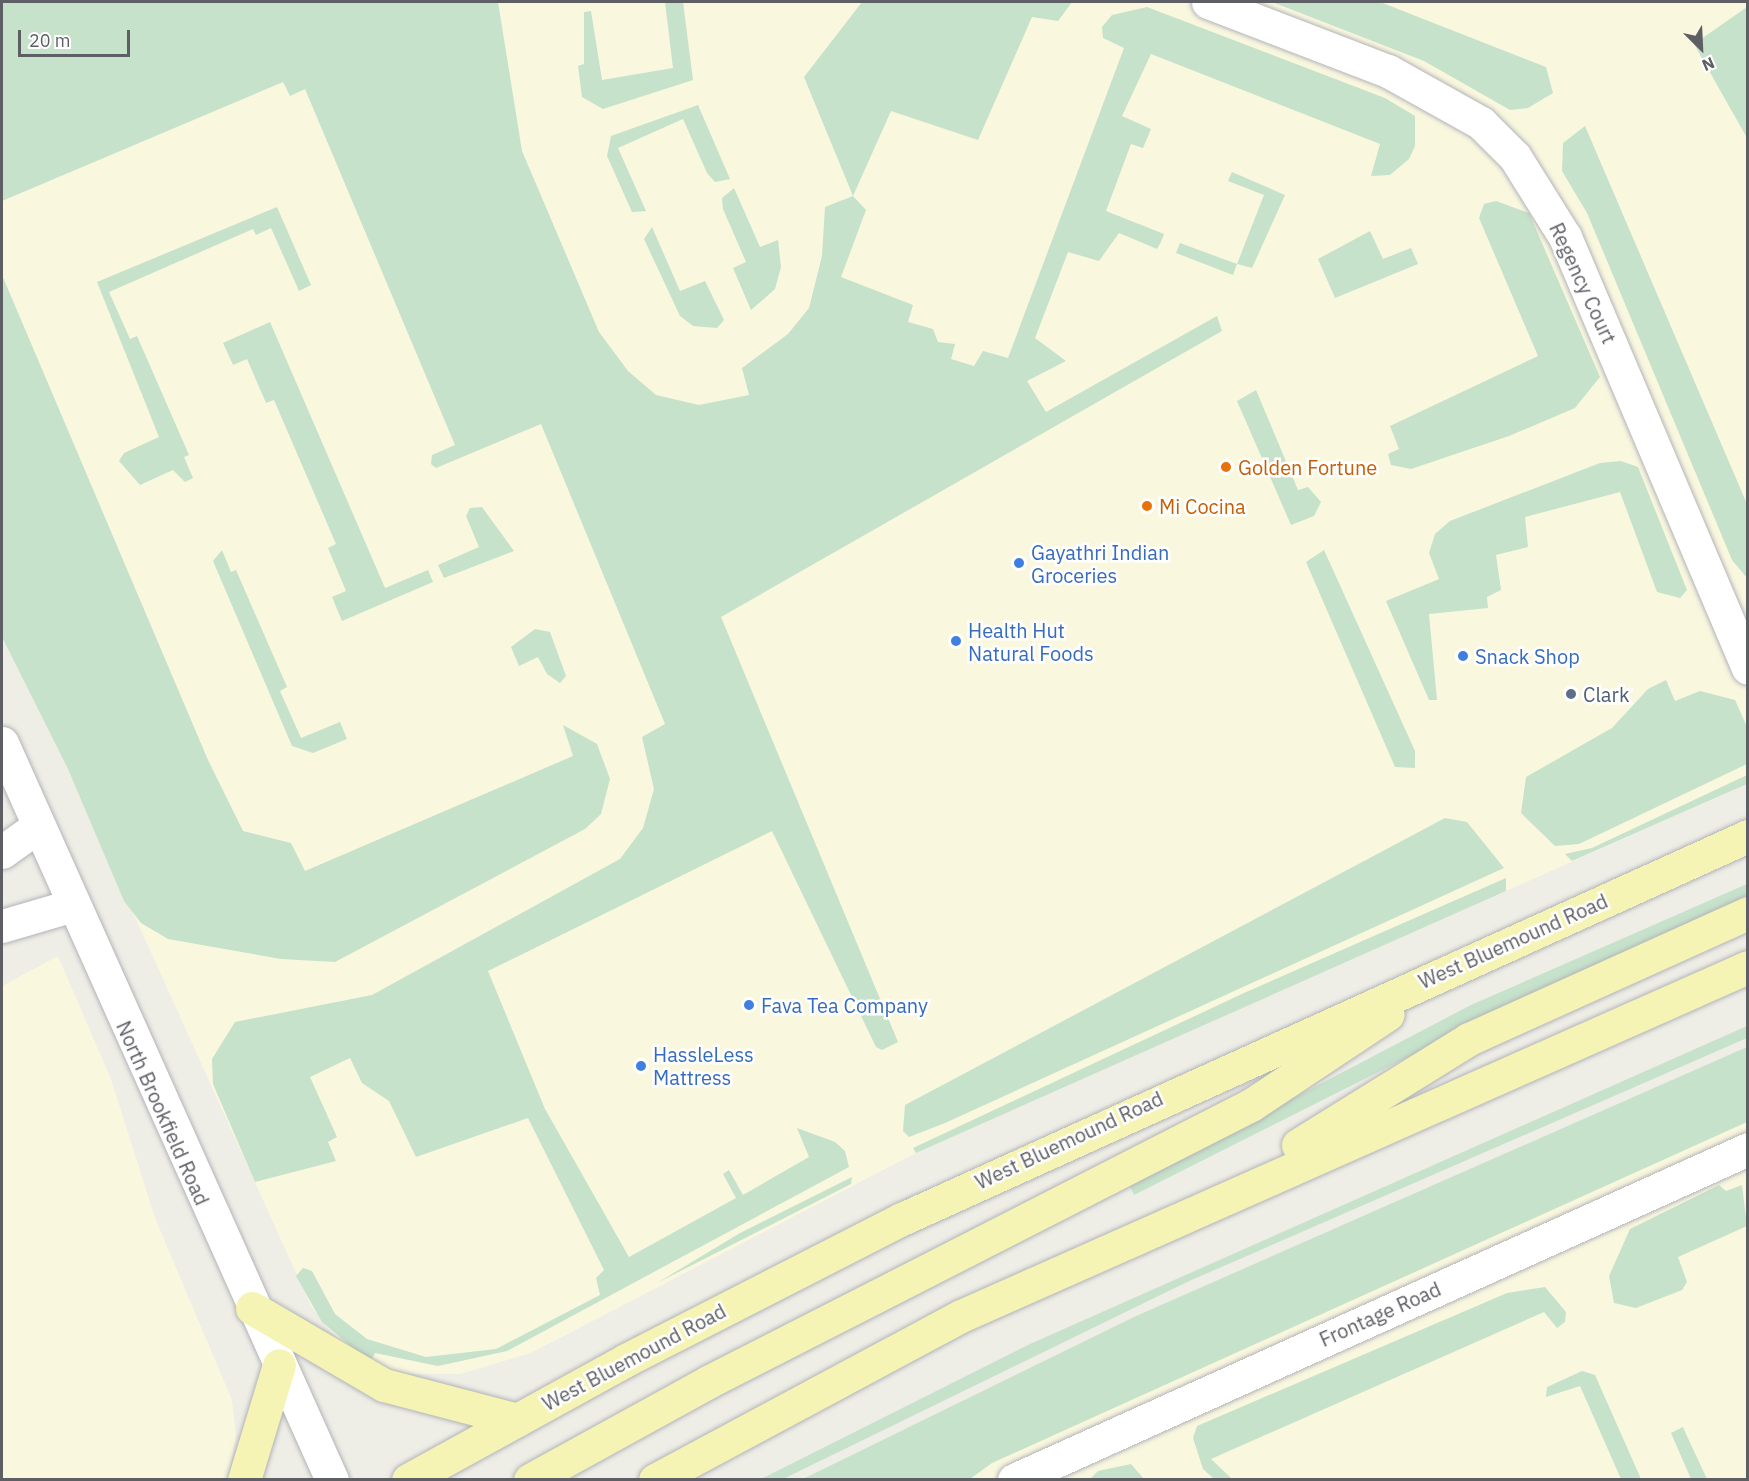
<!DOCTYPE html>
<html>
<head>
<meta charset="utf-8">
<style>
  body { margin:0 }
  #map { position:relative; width:1749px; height:1481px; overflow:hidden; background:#eeede6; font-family:"IBM Plex Sans",sans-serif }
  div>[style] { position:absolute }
  .commercial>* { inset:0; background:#faf7df }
  .green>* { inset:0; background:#c6e2ca }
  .roads { filter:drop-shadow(0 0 2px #b3b4b9) drop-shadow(0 0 2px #b3b4b9) }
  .street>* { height:33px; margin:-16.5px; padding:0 16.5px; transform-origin:16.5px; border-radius:16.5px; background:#fff }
  .secondary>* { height:33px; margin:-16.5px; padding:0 16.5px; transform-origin:16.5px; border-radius:16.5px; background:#fff }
  .primary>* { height:33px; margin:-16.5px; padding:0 16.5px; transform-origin:16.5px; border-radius:16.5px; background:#f5f4b4 }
  .dots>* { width:16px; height:16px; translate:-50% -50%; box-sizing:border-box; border:3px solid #fff; border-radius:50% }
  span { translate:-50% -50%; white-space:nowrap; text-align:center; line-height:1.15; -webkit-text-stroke:5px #fff; paint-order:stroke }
  .street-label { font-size:20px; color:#5e5f64 }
  .food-label { font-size:20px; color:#c56008 }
  .left { translate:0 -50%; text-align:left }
  .shop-label { font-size:20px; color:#366cbe }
  .service-label { font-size:20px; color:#4e5e75 }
  .frame { position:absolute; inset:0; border:3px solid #5e5f64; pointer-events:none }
  .north { position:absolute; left:1671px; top:18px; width:60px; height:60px; -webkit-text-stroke:4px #fff; paint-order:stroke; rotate:156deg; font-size:16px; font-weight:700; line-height:24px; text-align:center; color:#5e5f64 }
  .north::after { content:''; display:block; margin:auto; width:21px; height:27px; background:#5e5f64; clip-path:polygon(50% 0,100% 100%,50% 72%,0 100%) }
  .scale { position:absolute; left:18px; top:30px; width:112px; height:27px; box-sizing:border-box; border:3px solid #5e5f64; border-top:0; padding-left:8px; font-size:18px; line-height:21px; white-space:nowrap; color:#5e5f64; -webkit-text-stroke:4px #fff; paint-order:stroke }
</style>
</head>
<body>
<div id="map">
  <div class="commercial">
    <i style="clip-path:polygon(146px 2px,1747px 2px,1747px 784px,916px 1153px,531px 1353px,460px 1374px,397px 1374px,335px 1337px,310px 1304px,68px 769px,2px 637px,2px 65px)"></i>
    <i style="clip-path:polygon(58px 956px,111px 1079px,155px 1218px,232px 1400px,236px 1435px,228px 1479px,2px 1480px,2px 986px)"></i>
    <i style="clip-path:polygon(1747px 1109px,1747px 1479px,918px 1480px)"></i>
  </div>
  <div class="green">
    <i style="clip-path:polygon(2px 2px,498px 2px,522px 151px,599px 332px,628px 371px,656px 395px,699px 405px,749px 395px,742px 368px,788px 334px,809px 308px,822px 256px,825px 207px,853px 196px,804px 77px,862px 2px,1072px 2px,1058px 21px,1032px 17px,978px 140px,891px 111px,853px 196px,866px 210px,841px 277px,913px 305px,908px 322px,933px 329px,938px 342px,955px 344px,951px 359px,974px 366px,983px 351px,1008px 358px,1124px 48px,1103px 38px,1102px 27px,1112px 15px,1147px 7px,1385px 98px,1415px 116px,1415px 146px,1409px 159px,1390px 175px,1371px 176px,1380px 144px,1151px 54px,1122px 116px,1151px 129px,1143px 148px,1131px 144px,1106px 211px,1164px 234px,1161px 242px,1157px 249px,1119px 233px,1099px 261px,1068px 252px,1035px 338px,1066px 361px,1027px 381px,1046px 412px,1217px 316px,1222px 331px,721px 617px,898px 1042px,882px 1050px,876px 1047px,772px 831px,488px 971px,545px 1109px,629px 1257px,736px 1198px,723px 1174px,729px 1170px,743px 1195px,809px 1157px,797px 1128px,835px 1142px,845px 1151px,849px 1167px,507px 1351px,438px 1366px,375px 1353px,370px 1362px,322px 1322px,296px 1276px,303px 1268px,312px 1271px,335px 1314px,367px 1339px,426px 1357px,496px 1349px,600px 1295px,596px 1278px,604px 1270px,528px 1118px,416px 1157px,389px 1101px,362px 1083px,350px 1058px,310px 1077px,337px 1137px,328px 1142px,336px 1161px,255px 1182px,213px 1084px,212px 1059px,235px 1022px,372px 995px,620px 859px,643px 828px,654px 789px,642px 737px,665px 724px,541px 424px,436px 468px,431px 464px,432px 455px,455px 445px,305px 89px,290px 96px,283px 82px,2px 201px)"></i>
    <i style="clip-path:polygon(665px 2px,683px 2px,693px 80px,603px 109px,582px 97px,578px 66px,584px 64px,584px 12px,591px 11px,602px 80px,673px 68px)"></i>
    <i style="clip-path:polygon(1272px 2px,1380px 2px,1546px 67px,1553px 93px,1528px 108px,1510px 110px,1424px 61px)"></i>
    <i style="clip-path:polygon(1747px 7px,1748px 7px,1747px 138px,1694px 44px)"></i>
    <i style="clip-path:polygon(698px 105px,730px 179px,715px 182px,707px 173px,683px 119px,618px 148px,646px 211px,632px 212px,607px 156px,611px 136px)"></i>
    <i style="clip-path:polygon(1585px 126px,1747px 504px,1747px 578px,1732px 560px,1587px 213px,1562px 171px,1563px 143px)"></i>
    <i style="clip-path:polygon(1232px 172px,1285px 195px,1252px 268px,1237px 264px,1233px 275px,1176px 253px,1180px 243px,1237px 264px,1264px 195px,1228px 181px)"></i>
    <i style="clip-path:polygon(734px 188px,760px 247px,778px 240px,781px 267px,775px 289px,751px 310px,733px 268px,746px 262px,723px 209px,722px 198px)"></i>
    <i style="clip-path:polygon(1496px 201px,1529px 213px,1600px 377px,1575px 408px,1509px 436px,1411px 469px,1391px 465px,1388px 454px,1399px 449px,1390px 426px,1538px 356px,1479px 218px,1484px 204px)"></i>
    <i style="clip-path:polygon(277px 207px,311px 285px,299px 291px,271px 228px,256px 235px,253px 229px,109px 292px,130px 339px,137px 336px,189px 455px,184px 457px,193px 478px,185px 482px,173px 470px,140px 485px,119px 461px,124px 453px,159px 437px,97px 282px)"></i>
    <i style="clip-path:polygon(652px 227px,680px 291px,705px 281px,724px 320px,717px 328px,693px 326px,680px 316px,644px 239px)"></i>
    <i style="clip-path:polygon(1370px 231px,1383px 259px,1411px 248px,1418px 264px,1335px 298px,1318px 259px)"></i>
    <i style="clip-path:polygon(2px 275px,208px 760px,243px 831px,291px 843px,305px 871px,573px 756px,563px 725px,597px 744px,610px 779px,601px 814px,585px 829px,335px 962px,281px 959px,168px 939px,141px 923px,124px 901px,68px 769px,2px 637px)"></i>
    <i style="clip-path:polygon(270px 322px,385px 588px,428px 570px,433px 582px,342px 621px,332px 597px,346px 591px,328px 548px,336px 544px,274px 400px,266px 403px,247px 359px,233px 365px,223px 343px)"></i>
    <i style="clip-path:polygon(1256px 390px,1298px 490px,1308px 487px,1321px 502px,1314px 516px,1291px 525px,1237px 401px)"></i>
    <i style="clip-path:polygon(1621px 461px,1638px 467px,1687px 590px,1680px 598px,1657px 592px,1620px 492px,1525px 517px,1528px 547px,1496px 555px,1501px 590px,1487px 597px,1488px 608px,1429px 614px,1437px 700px,1429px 700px,1386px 601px,1439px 579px,1429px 553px,1435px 534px,1450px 521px,1600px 463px)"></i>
    <i style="clip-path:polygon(482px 507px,514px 551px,444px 578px,438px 565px,479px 547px,466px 516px,470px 508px)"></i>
    <i style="clip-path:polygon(222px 550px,231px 572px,236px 570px,287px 687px,280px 691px,301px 738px,340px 722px,347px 739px,313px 753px,292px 746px,213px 561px)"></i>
    <i style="clip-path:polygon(1324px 550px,1415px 751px,1415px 768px,1395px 767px,1306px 562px)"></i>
    <i style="clip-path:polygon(535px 629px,550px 632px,566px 676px,560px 683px,547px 674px,538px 657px,519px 666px,511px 647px)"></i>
    <i style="clip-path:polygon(1666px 680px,1675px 701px,1700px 691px,1735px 700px,1747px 727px,1747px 764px,1579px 844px,1555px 846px,1521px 813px,1526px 777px,1612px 728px,1648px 689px)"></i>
    <i style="clip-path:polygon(1747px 775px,1747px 784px,1572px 861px,1565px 854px,1592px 848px)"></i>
    <i style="clip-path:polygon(1445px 818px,1467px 822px,1504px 868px,945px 1123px,909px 1137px,903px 1131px,905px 1105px)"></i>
    <i style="clip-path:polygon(1506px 878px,1506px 891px,916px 1153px,913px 1148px,1244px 993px)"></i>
    <i style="clip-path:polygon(1747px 884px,1747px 902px,1460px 1031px,1134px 1195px,1129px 1184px,1471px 1005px)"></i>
    <i style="clip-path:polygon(1747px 1026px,1747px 1038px,1187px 1282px,783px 1479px,761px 1479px,1030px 1344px)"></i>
    <i style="clip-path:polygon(1747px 1047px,1747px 1122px,992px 1463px,970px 1479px,803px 1479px,1134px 1317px)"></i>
    <i style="clip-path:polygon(852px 1177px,851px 1184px,657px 1283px,740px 1233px)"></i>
    <i style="clip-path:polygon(1719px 1185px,1726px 1191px,1742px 1185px,1747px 1226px,1678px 1257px,1687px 1282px,1682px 1290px,1636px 1308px,1614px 1303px,1609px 1276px,1630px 1229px)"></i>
    <i style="clip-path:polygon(1545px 1287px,1566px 1312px,1565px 1322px,1557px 1328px,1544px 1312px,1211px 1459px,1232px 1479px,1214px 1479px,1203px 1469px,1193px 1438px,1197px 1426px,1507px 1293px)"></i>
    <i style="clip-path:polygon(1582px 1371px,1595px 1375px,1641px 1479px,1621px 1479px,1580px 1386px,1546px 1397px,1547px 1387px)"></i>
    <i style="clip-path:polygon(1683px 1427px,1686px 1434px,1707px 1479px,1691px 1479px,1671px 1433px)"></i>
    <i style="clip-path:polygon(1131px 1464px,1144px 1479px,1090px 1479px,1098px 1471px)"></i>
  </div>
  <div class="roads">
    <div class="street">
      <i style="left:1208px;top:2px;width:193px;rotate:21deg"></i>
      <i style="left:1388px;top:71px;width:107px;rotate:29.2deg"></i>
      <i style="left:1481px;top:123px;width:48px;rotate:45deg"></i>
      <i style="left:1515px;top:157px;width:94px;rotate:58deg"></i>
      <i style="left:1565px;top:237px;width:468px;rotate:67deg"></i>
      <i style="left:2px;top:852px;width:43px;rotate:-35.5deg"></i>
      <i style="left:2px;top:926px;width:71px;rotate:-16.4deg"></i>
      <i style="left:1014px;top:1480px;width:805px;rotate:-24.27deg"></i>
    </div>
    <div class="secondary">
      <i style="left:2px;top:743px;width:808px;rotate:65.88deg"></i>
    </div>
    <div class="primary">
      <i style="left:1298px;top:1145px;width:201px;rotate:-31.8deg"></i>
      <i style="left:1469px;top:1039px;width:306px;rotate:-24.3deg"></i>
      <i style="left:252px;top:1308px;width:153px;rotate:30.3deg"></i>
      <i style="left:384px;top:1385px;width:138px;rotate:14.7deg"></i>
      <i style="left:244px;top:1480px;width:120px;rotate:-73.1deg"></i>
      <i style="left:408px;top:1480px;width:249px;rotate:-28.8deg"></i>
      <i style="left:626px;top:1360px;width:310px;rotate:-27.1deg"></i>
      <i style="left:902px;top:1219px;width:929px;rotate:-24.36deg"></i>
      <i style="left:530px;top:1480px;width:203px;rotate:-28.8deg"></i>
      <i style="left:708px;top:1382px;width:610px;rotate:-27.03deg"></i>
      <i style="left:1251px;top:1105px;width:164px;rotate:-33.6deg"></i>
      <i style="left:655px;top:1480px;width:347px;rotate:-28.2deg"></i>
      <i style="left:961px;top:1316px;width:861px;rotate:-23.92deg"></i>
    </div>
  </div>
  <div class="dots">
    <i style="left:1226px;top:467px;background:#e8710a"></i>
    <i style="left:1147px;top:506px;background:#e8710a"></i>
    <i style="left:1019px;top:563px;background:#3f7fe0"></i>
    <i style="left:956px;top:641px;background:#3f7fe0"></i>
    <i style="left:1463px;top:656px;background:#3f7fe0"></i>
    <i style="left:1571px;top:694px;background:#5c6f8a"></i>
    <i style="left:749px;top:1005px;background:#3f7fe0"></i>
    <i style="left:641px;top:1066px;background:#3f7fe0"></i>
  </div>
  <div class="street-label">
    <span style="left:1583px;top:283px;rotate:65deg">Regency Court</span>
    <span style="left:1513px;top:941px;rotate:-24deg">West Bluemound Road</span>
    <span style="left:163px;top:1113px;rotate:66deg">North Brookfield Road</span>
    <span style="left:1069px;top:1140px;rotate:-25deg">West Bluemound Road</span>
    <span style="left:1380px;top:1314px;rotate:-24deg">Frontage Road</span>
    <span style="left:634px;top:1357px;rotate:-28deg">West Bluemound Road</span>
  </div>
  <div class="food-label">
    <span class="left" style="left:1238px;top:467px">Golden Fortune</span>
    <span class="left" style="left:1159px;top:506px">Mi Cocina</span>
  </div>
  <div class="shop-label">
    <span class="left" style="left:1031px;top:564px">Gayathri Indian<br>Groceries</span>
    <span class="left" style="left:968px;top:642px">Health Hut<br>Natural Foods</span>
    <span class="left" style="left:1475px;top:656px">Snack Shop</span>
    <span class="left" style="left:761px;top:1005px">Fava Tea Company</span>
    <span class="left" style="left:653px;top:1066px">HassleLess<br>Mattress</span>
  </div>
  <div class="service-label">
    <span class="left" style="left:1583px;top:694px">Clark</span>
  </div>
  <div class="frame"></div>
  <div class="north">N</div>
  <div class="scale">20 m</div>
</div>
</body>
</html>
